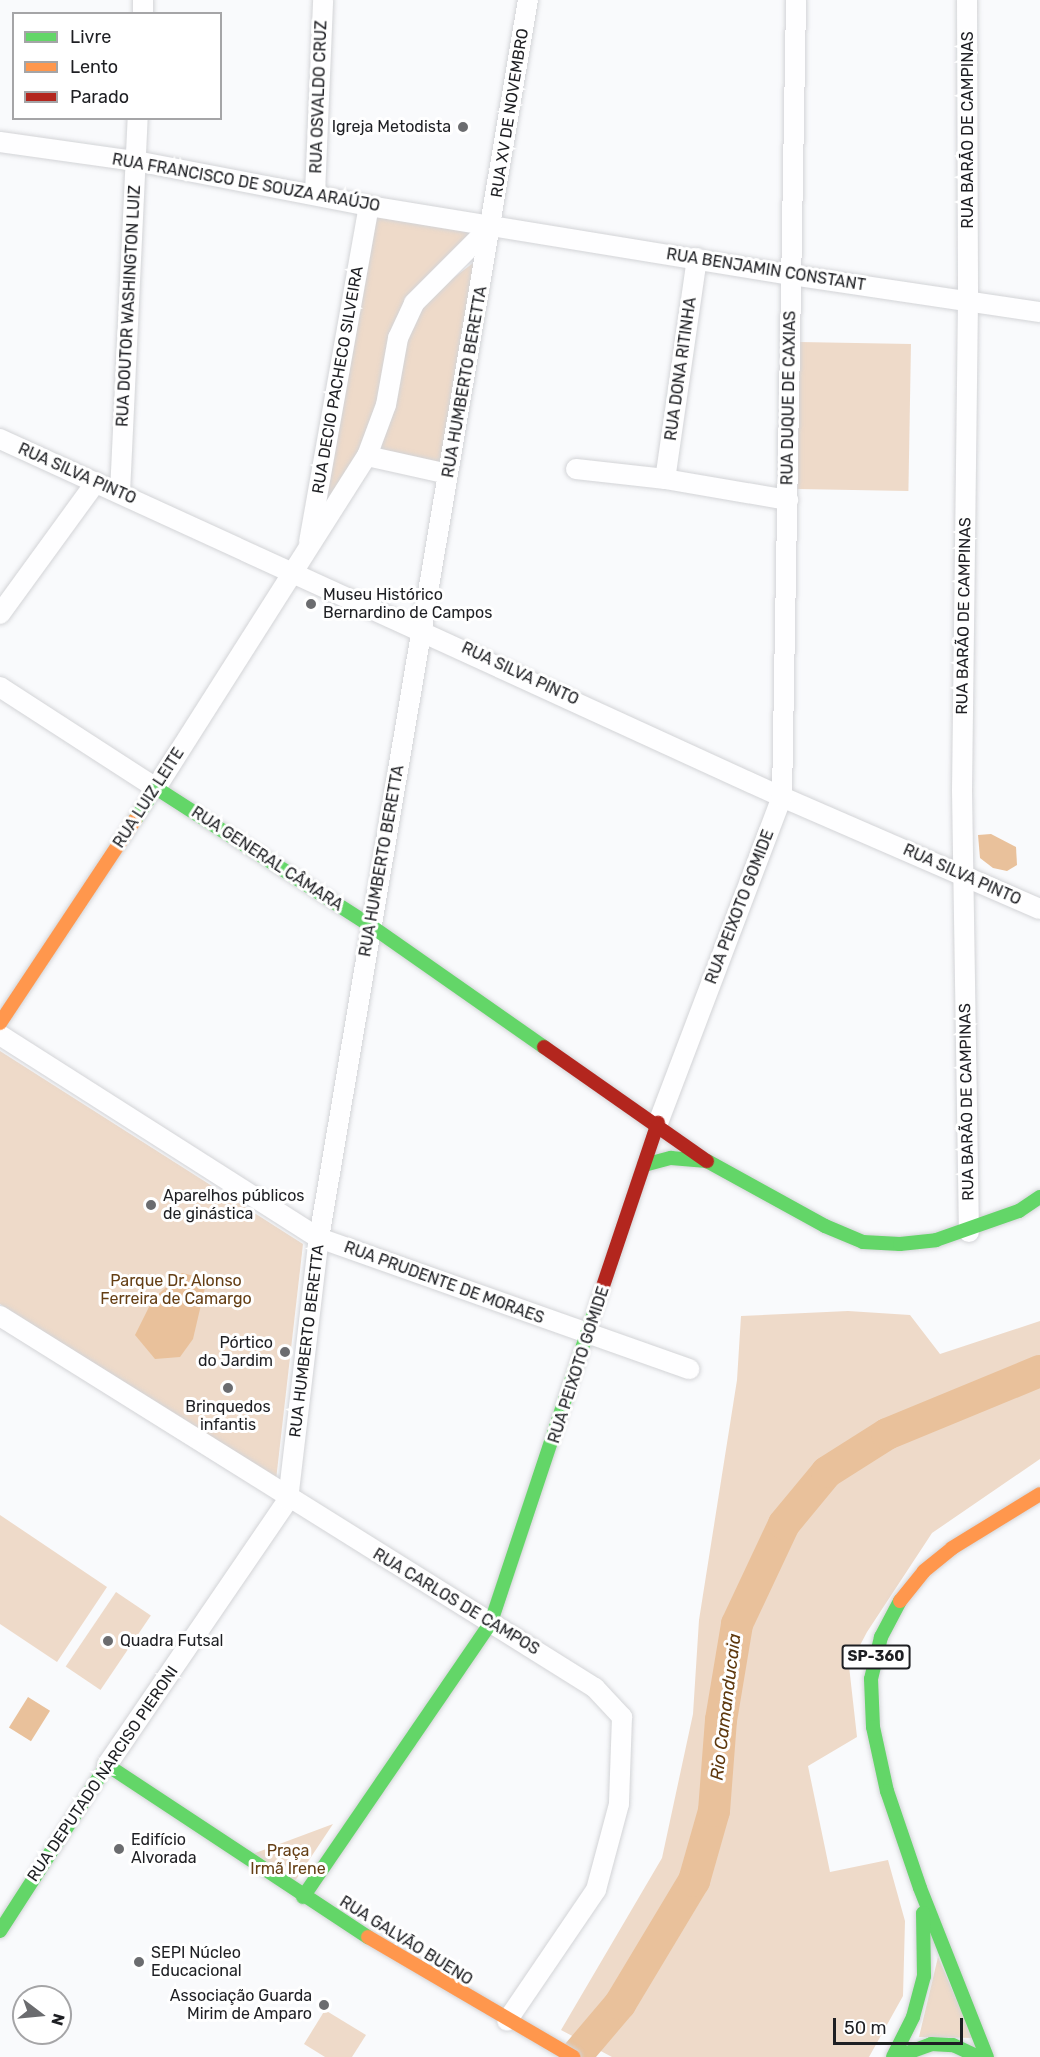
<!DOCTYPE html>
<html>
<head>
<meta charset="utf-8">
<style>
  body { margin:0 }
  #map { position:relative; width:1040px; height:2057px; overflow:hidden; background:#f9fafc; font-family:Rubik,sans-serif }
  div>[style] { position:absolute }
  .green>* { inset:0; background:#eedac9; transform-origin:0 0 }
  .water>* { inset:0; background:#e9c19b; transform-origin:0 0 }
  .river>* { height:32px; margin:-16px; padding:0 16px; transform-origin:16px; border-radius:16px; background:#e9c19b }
  .roads { filter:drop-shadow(0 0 2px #d3d4d7) drop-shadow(0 0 2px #d3d4d7) }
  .street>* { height:20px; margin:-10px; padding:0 10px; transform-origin:10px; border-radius:10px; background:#fefeff }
  .fast>* { height:14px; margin:-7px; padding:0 7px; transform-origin:7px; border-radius:7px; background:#63d668 }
  .slow>* { height:14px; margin:-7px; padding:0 7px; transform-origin:7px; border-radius:7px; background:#ff974d }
  .jam>* { height:14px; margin:-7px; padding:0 7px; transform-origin:7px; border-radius:7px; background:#b3261e }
  .dots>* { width:16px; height:16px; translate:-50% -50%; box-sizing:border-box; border:3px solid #fff; border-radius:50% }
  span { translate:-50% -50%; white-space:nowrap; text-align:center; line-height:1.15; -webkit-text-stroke:6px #fff; paint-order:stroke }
  .shield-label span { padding:2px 4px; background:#fff; border:2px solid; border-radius:4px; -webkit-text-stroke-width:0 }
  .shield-label { font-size:15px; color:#1e1f23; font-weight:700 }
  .street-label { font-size:16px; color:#1e1f23 }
  .poi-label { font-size:16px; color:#1e1f23 }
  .right { translate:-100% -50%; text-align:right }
  .left { translate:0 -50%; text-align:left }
  .park-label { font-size:16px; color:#643e14 }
  .water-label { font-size:18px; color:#5f390e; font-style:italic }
  .legend { position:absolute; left:12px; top:12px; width:210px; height:108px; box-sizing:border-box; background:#fff; border:2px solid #a5a5a7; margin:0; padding:8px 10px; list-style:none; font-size:18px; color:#1e1f23 }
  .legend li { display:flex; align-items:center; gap:12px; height:30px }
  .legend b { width:30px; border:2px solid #a5a5a7 }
  .north { position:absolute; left:12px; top:1985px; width:60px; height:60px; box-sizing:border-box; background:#fff; border:2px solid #a5a5a7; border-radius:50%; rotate:106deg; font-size:16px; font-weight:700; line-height:24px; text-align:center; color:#1e1f23 }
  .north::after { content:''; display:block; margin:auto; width:21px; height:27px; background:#6b6c6f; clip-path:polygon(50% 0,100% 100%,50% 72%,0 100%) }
  .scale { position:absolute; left:833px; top:2018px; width:130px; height:27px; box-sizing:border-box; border:3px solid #1e1f23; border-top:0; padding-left:8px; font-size:18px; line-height:21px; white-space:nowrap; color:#1e1f23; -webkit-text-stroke:4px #fff; paint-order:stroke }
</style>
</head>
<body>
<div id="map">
  <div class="green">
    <i style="clip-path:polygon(370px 212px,477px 231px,408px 303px,380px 406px,363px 452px,315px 532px)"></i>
    <i style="clip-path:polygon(481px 257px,444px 466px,373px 453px,404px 337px,419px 304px)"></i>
    <i style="left:800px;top:342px;width:111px;height:147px;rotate:1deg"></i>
    <i style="clip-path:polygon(0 1051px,303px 1244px,276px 1480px,0 1304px)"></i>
    <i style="clip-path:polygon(848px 1311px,910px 1315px,940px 1354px,1040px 1321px,1040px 1459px,932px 1533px,867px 1632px,849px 1666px,857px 1737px,808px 1766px,830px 1872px,888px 1860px,905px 1921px,903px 1996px,869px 2057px,612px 2057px,561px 2030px,662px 1858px,693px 1714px,699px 1620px,737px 1380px,741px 1316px)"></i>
    <i style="clip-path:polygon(0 1515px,107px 1587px,57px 1662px,0 1624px)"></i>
    <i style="left:116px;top:1592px;width:42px;height:90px;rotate:34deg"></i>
    <i style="clip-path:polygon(333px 1824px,293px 1884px,250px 1855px)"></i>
    <i style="clip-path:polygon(938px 1957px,973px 2038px,919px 2037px)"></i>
    <i style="clip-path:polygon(325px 2010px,366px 2035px,352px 2057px,325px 2057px,304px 2044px)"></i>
  </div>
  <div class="water">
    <i style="clip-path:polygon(991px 834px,1016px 847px,1017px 865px,1007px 871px,993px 868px,980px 858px,978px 835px)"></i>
    <i style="clip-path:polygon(182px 1273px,207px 1279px,193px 1339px,180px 1357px,155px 1359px,135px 1335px,153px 1299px)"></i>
    <i style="left:28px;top:1697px;width:26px;height:36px;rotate:32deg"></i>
  </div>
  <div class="river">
    <i style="left:575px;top:2057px;width:70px;rotate:-49.7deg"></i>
    <i style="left:620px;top:2004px;width:144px;rotate:-59deg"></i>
    <i style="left:694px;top:1881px;width:73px;rotate:-74.1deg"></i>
    <i style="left:714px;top:1811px;width:91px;rotate:-85.6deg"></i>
    <i style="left:721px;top:1720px;width:97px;rotate:-80.5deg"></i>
    <i style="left:737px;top:1624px;width:110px;rotate:-64.8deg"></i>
    <i style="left:784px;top:1524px;width:67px;rotate:-50.4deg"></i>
    <i style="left:827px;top:1472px;width:71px;rotate:-32.3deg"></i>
    <i style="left:887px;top:1434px;width:165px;rotate:-22.4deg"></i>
  </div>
  <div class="roads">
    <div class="street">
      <i style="left:967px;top:0;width:301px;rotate:89.8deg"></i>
      <i style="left:968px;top:301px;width:489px;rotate:90.7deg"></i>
      <i style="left:962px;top:790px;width:442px;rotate:89.1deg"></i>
      <i style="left:143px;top:14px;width:14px;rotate:-90deg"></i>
      <i style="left:0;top:142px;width:137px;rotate:8deg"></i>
      <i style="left:136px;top:161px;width:237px;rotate:10.9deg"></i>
      <i style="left:369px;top:206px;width:429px;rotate:9.3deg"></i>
      <i style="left:792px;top:275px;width:251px;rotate:8.5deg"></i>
      <i style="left:315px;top:194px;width:194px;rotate:-87.6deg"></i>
      <i style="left:697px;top:258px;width:223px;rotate:98.2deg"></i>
      <i style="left:665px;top:479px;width:125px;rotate:9.7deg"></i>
      <i style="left:0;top:439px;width:860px;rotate:24.6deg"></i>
      <i style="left:782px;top:797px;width:281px;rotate:23.5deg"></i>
      <i style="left:367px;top:456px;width:83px;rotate:12.5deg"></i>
      <i style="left:576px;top:469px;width:90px;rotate:6.4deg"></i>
      <i style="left:120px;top:493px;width:375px;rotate:-87.3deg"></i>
      <i style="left:309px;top:542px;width:341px;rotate:-79.9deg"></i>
      <i style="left:0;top:614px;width:163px;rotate:-54deg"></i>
      <i style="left:0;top:687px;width:186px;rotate:32.9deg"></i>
      <i style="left:156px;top:788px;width:393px;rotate:-57.6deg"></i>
      <i style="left:367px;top:456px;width:54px;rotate:-69.6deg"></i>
      <i style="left:386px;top:405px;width:68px;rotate:-79.8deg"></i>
      <i style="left:398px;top:338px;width:38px;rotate:-65deg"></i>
      <i style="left:414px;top:303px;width:110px;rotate:-45deg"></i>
      <i style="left:0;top:1035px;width:378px;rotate:32.5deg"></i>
      <i style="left:319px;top:1238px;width:393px;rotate:19.5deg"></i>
      <i style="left:658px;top:1123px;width:349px;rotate:-69.2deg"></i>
      <i style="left:782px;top:797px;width:797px;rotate:-88.99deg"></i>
      <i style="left:0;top:1316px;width:702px;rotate:32.01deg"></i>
      <i style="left:595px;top:1688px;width:40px;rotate:47deg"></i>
      <i style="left:622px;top:1717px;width:87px;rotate:92deg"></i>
      <i style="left:619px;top:1804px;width:89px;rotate:105deg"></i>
      <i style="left:596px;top:1890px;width:158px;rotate:124.2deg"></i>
      <i style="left:107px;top:1765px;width:321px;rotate:-55.7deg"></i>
      <i style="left:288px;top:1500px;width:264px;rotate:-83.3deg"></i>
      <i style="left:319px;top:1238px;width:1256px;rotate:-80.42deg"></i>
    </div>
    <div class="fast">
      <i style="left:135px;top:820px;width:38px;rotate:-57deg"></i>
      <i style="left:156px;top:788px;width:255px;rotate:32.7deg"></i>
      <i style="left:371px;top:926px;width:211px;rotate:35deg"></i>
      <i style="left:644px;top:1165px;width:28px;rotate:-15deg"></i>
      <i style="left:671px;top:1158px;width:36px;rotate:5deg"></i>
      <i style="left:707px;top:1161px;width:135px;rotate:28.8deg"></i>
      <i style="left:825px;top:1226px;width:41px;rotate:22.8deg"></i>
      <i style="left:863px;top:1242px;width:37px;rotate:3deg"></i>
      <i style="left:900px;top:1244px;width:36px;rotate:-6deg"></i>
      <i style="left:936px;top:1240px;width:88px;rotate:-19.3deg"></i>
      <i style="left:1019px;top:1211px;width:25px;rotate:-34deg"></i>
      <i style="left:900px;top:1601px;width:41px;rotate:117.8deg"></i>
      <i style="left:881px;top:1637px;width:43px;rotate:103.4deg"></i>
      <i style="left:871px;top:1679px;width:48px;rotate:87.6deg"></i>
      <i style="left:873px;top:1727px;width:66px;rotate:77.7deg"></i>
      <i style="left:887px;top:1791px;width:102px;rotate:71.2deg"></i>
      <i style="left:920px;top:1888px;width:182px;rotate:68.4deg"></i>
      <i style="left:303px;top:1897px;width:333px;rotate:-55.6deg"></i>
      <i style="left:491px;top:1622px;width:342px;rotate:-71.6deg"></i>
      <i style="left:0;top:1931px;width:197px;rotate:-57.2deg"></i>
      <i style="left:107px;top:1765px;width:313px;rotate:33.4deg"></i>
      <i style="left:893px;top:2057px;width:45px;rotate:-63.4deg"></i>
      <i style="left:913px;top:2017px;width:42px;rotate:-75deg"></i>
      <i style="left:924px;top:1976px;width:63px;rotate:-90.9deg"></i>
      <i style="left:896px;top:2057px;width:37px;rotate:-20deg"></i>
      <i style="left:931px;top:2044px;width:22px;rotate:3deg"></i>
      <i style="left:953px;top:2045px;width:29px;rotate:25deg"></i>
    </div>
    <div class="slow">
      <i style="left:0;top:1023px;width:244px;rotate:-56.4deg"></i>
      <i style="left:900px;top:1601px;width:38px;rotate:-51deg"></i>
      <i style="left:924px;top:1571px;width:36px;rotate:-39deg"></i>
      <i style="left:952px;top:1548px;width:103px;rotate:-31.5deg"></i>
      <i style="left:368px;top:1937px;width:238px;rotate:30.3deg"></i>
    </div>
    <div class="jam">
      <i style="left:544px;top:1047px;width:199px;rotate:35deg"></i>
      <i style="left:599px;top:1298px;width:185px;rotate:-71.4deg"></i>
    </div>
  </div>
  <div class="dots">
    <i style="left:463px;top:127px;background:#6b6c6f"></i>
    <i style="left:311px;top:604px;background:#6b6c6f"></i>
    <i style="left:151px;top:1205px;background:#6b6c6f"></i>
    <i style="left:285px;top:1352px;background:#6b6c6f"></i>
    <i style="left:228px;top:1388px;background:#6b6c6f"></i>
    <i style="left:108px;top:1641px;background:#6b6c6f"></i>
    <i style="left:119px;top:1849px;background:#6b6c6f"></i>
    <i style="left:139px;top:1962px;background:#6b6c6f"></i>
    <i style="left:324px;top:2005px;background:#6b6c6f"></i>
  </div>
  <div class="shield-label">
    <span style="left:876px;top:1657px">SP-360</span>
  </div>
  <div class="street-label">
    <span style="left:319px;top:97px;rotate:-88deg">RUA OSVALDO CRUZ</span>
    <span style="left:510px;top:113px;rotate:-81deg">RUA XV DE NOVEMBRO</span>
    <span style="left:968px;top:130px;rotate:-90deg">RUA BARÃO DE CAMPINAS</span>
    <span style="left:246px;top:183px;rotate:10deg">RUA FRANCISCO DE SOUZA ARAÚJO</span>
    <span style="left:766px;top:270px;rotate:9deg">RUA BENJAMIN CONSTANT</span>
    <span style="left:129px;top:306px;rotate:-87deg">RUA DOUTOR WASHINGTON LUIZ</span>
    <span style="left:681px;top:369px;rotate:-82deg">RUA DONA RITINHA</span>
    <span style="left:338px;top:380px;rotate:-80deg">RUA DECIO PACHECO SILVEIRA</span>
    <span style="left:465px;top:382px;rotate:-80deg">RUA HUMBERTO BERETTA</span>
    <span style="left:789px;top:398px;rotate:-89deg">RUA DUQUE DE CAXIAS</span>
    <span style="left:77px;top:474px;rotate:24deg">RUA SILVA PINTO</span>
    <span style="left:964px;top:616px;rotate:-89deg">RUA BARÃO DE CAMPINAS</span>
    <span style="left:520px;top:674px;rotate:25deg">RUA SILVA PINTO</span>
    <span style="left:149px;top:798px;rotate:-57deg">RUA LUIZ LEITE</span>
    <span style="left:267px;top:859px;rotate:33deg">RUA GENERAL CÂMARA</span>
    <span style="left:382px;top:861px;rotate:-80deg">RUA HUMBERTO BERETTA</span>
    <span style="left:962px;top:875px;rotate:24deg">RUA SILVA PINTO</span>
    <span style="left:740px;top:907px;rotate:-69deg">RUA PEIXOTO GOMIDE</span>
    <span style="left:967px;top:1102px;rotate:-91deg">RUA BARÃO DE CAMPINAS</span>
    <span style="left:444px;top:1283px;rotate:20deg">RUA PRUDENTE DE MORAES</span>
    <span style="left:307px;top:1341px;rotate:-83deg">RUA HUMBERTO BERETTA</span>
    <span style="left:579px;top:1365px;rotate:-72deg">RUA PEIXOTO GOMIDE</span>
    <span style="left:456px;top:1602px;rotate:31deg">RUA CARLOS DE CAMPOS</span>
    <span style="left:103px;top:1774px;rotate:-56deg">RUA DEPUTADO NARCISO PIERONI</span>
    <span style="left:406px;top:1941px;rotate:32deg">RUA GALVÃO BUENO</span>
  </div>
  <div class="poi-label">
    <span class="right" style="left:451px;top:127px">Igreja Metodista</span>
    <span class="left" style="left:323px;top:604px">Museu Histórico<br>Bernardino de Campos</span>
    <span class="left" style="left:163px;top:1205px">Aparelhos públicos<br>de ginástica</span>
    <span class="right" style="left:273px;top:1352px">Pórtico<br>do Jardim</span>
    <span style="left:228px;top:1416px">Brinquedos<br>infantis</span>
    <span class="left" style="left:120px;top:1641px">Quadra Futsal</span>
    <span class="left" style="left:131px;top:1849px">Edifício<br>Alvorada</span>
    <span class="left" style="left:151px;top:1962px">SEPI Núcleo<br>Educacional</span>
    <span class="right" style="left:312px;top:2005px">Associação Guarda<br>Mirim de Amparo</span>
  </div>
  <div class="park-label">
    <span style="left:176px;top:1290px">Parque Dr. Alonso<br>Ferreira de Camargo</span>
    <span style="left:288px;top:1860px">Praça<br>Irmã Irene</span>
  </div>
  <div class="water-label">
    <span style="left:726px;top:1707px;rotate:-83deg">Rio Camanducaia</span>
  </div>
  <ul class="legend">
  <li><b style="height:8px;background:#63d668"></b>Livre</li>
  <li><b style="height:8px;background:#ff974d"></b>Lento</li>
  <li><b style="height:8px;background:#b3261e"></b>Parado</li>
  </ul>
  <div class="north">N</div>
  <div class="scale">50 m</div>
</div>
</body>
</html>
